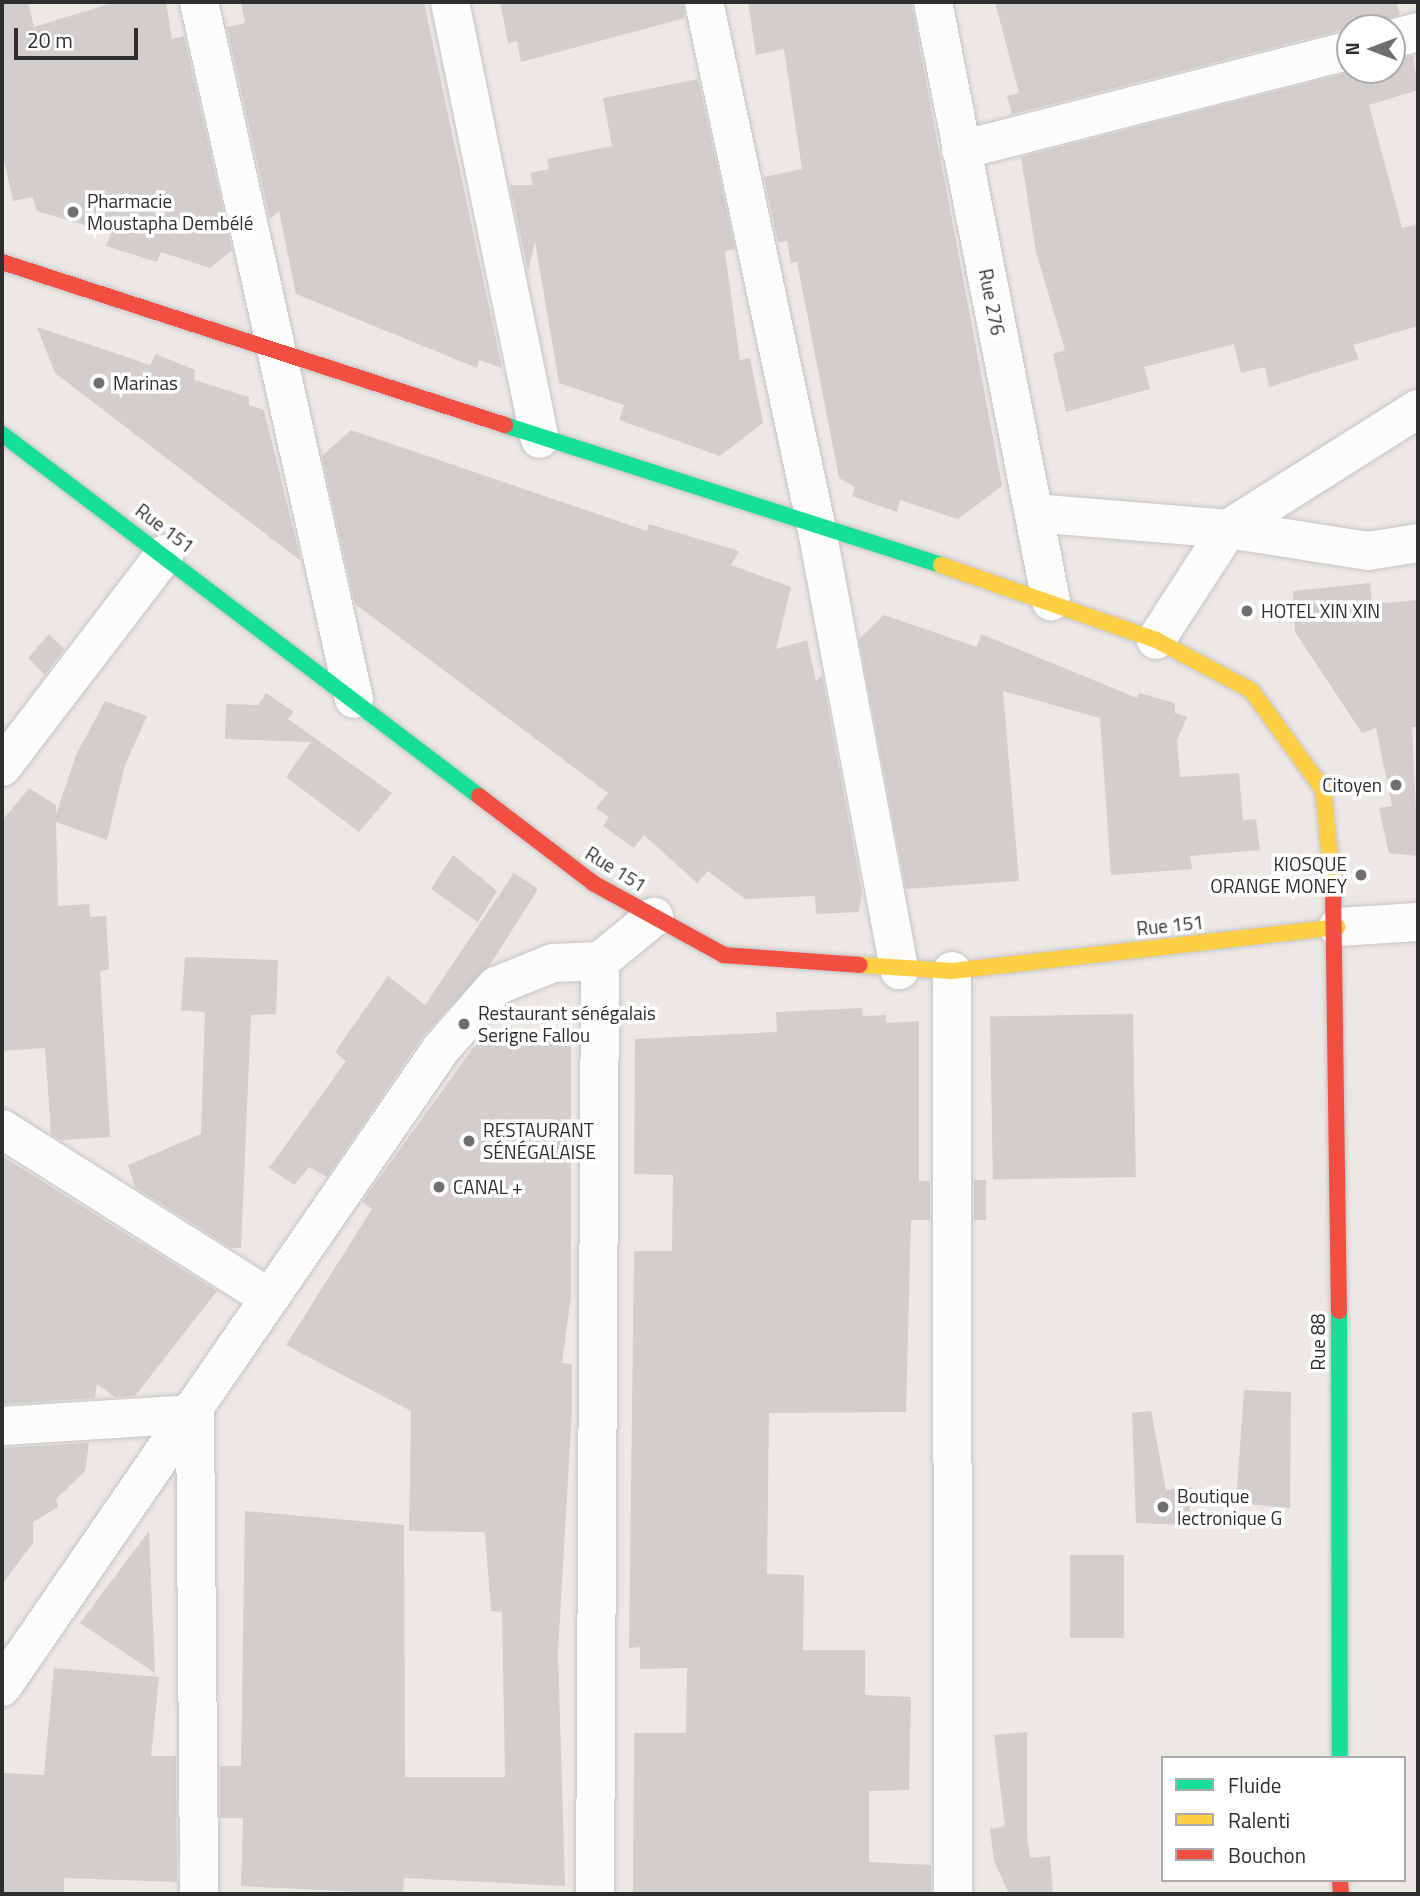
<!DOCTYPE html>
<html>
<head>
<meta charset="utf-8">
<style>
  body { margin:0 }
  #map { position:relative; width:1420px; height:1896px; overflow:hidden; background:#ece8e4; font-family:"Titillium Web",sans-serif }
  div>[style] { position:absolute }
  .building>* { inset:0; background:#d1cecb; transform-origin:0 0 }
  .roads { filter:drop-shadow(0 0 2px #c5c4c5) drop-shadow(0 0 2px #c5c4c5) }
  .street>* { height:38px; margin:-19px; padding:0 19px; transform-origin:19px; border-radius:19px; background:#fcfcfb }
  .fast>* { height:16px; margin:-8px; padding:0 8px; transform-origin:8px; border-radius:8px; background:#16e098 }
  .slow>* { height:16px; margin:-8px; padding:0 8px; transform-origin:8px; border-radius:8px; background:#ffcf43 }
  .jam>* { height:16px; margin:-8px; padding:0 8px; transform-origin:8px; border-radius:8px; background:#f24e42 }
  .dots>* { width:19px; height:19px; translate:-50% -50%; box-sizing:border-box; border:4px solid #fff; border-radius:50% }
  span { translate:-50% -50%; white-space:nowrap; text-align:center; line-height:1.15; -webkit-text-stroke:7px #fff; paint-order:stroke }
  .poi-label { font-size:19px; color:#2e2e2e }
  .left { translate:0 -50%; text-align:left }
  .right { translate:-100% -50%; text-align:right }
  .street-label { font-size:19px; color:#2e2e2e }
  .frame { position:absolute; inset:0; border:4px solid #2e2e2e; pointer-events:none }
  .legend { position:absolute; left:1161px; top:1756px; width:245px; height:126px; box-sizing:border-box; background:#fff; border:2px solid #ababab; margin:0; padding:9px 12px; list-style:none; font-size:21px; color:#2e2e2e }
  .legend li { display:flex; align-items:center; gap:14px; height:35px }
  .legend b { width:35px; border:2px solid #ababab }
  .north { position:absolute; left:1336px; top:14px; width:70px; height:70px; box-sizing:border-box; background:#fff; border:2px solid #ababab; border-radius:50%; rotate:270deg; font-size:19px; font-weight:700; line-height:28px; text-align:center; color:#2e2e2e }
  .north::after { content:''; display:block; margin:auto; width:24px; height:32px; background:#706f6e; clip-path:polygon(50% 0,100% 100%,50% 72%,0 100%) }
  .scale { position:absolute; left:14px; top:28px; width:124px; height:32px; box-sizing:border-box; border:4px solid #2e2e2e; border-top:0; padding-left:9px; font-size:21px; line-height:24px; white-space:nowrap; color:#2e2e2e; -webkit-text-stroke:5px #fff; paint-order:stroke }
</style>
</head>
<body>
<div id="map">
  <div class="building">
    <i style="clip-path:polygon(2px 2px,28px 2px,34px 27px,115px 2px,166px 2px,172px 39px,184px 36px,232px 250px,210px 268px,161px 252px,157px 262px,106px 246px,111px 233px,37px 211px,33px 197px,13px 201px,2px 150px)"></i>
    <i style="clip-path:polygon(241px 2px,424px 2px,502px 368px,479px 360px,477px 368px,296px 294px,279px 211px,270px 219px,227px 27px,245px 23px)"></i>
    <i style="clip-path:polygon(500px 2px,683px 2px,685px 18px,521px 62px,517px 41px,508px 43px)"></i>
    <i style="clip-path:polygon(748px 2px,911px 2px,1002px 486px,958px 519px,900px 500px,897px 512px,852px 496px,855px 487px,839px 478px,797px 262px,791px 263px,787px 241px,778px 242px,764px 177px,802px 169px,784px 49px,756px 55px)"></i>
    <i style="clip-path:polygon(995px 2px,1396px 2px,1400px 14px,1374px 28px,1345px 29px,1012px 114px,1007px 96px,1019px 93px)"></i>
    <i style="clip-path:polygon(1413px 56px,1418px 90px,1369px 105px,1402px 228px,1418px 224px,1418px 326px,1353px 345px,1359px 359px,1269px 387px,1265px 367px,1241px 373px,1234px 344px,1144px 367px,1150px 389px,1066px 412px,1053px 354px,1065px 350px,1036px 252px,1021px 157px,1358px 70px,1392px 70px,1392px 60px)"></i>
    <i style="clip-path:polygon(698px 79px,735px 249px,725px 251px,740px 360px,750px 358px,763px 423px,720px 456px,619px 420px,624px 405px,559px 383px,535px 242px,528px 271px,510px 185px,533px 185px,530px 173px,549px 169px,547px 159px,612px 146px,603px 98px)"></i>
    <i style="clip-path:polygon(37px 327px,150px 365px,156px 354px,195px 370px,194px 380px,249px 397px,249px 405px,264px 410px,301px 561px,55px 373px)"></i>
    <i style="clip-path:polygon(351px 430px,647px 531px,649px 524px,739px 551px,731px 565px,791px 587px,776px 649px,807px 640px,816px 681px,822px 676px,862px 892px,859px 912px,816px 914px,815px 896px,745px 899px,708px 871px,697px 883px,644px 835px,634px 848px,603px 826px,609px 817px,596px 808px,608px 793px,355px 604px,322px 456px)"></i>
    <i style="clip-path:polygon(1370px 583px,1372px 604px,1418px 600px,1418px 727px,1412px 727px,1418px 856px,1389px 853px,1379px 808px,1392px 806px,1376px 728px,1362px 733px,1295px 632px,1293px 591px)"></i>
    <i style="clip-path:polygon(884px 615px,977px 647px,981px 634px,1137px 698px,1139px 693px,1175px 703px,1175px 713px,1187px 717px,1177px 740px,1180px 777px,1239px 773px,1243px 820px,1256px 819px,1260px 850px,1190px 856px,1192px 869px,1111px 875px,1100px 718px,1003px 691px,1019px 881px,906px 889px,859px 639px)"></i>
    <i style="clip-path:polygon(49px 634px,64px 649px,45px 675px,28px 658px)"></i>
    <i style="clip-path:polygon(266px 693px,294px 712px,288px 719px,392px 793px,359px 832px,286px 777px,311px 742px,225px 739px,226px 704px,258px 705px)"></i>
    <i style="clip-path:polygon(105px 701px,147px 716px,125px 765px,107px 840px,56px 822px,58px 906px,89px 904px,90px 917px,106px 916px,109px 969px,100px 971px,110px 1137px,60px 1140px,51px 1134px,45px 1048px,2px 1051px,2px 821px,29px 788px,56px 805px,56px 814px,76px 755px)"></i>
    <i style="clip-path:polygon(453px 855px,497px 891px,478px 922px,431px 889px)"></i>
    <i style="clip-path:polygon(514px 873px,538px 889px,490px 965px,423px 1036px,327px 1177px,309px 1167px,294px 1185px,269px 1168px,346px 1061px,335px 1052px,388px 976px,425px 1005px)"></i>
    <i style="clip-path:polygon(185px 957px,278px 960px,276px 1014px,251px 1015px,241px 1248px,231px 1248px,135px 1187px,128px 1165px,201px 1134px,205px 1012px,181px 1010px)"></i>
    <i style="clip-path:polygon(862px 1008px,863px 1016px,886px 1015px,886px 1023px,919px 1021px,919px 1181px,930px 1181px,930px 1220px,911px 1220px,906px 1412px,769px 1413px,767px 1574px,804px 1575px,803px 1650px,865px 1650px,865px 1695px,911px 1697px,909px 1790px,869px 1791px,869px 1862px,931px 1865px,931px 1894px,633px 1894px,634px 1733px,686px 1733px,687px 1668px,640px 1669px,640px 1647px,629px 1648px,634px 1251px,672px 1251px,673px 1175px,634px 1174px,635px 1039px,777px 1032px,776px 1012px)"></i>
    <i style="left:1133px;top:1014px;width:163px;height:143px;rotate:89deg"></i>
    <i style="clip-path:polygon(483px 1034px,571px 1036px,571px 1296px,562px 1363px,572px 1364px,572px 1410px,558px 1652px,565px 1886px,404px 1878px,403px 1894px,241px 1886px,243px 1818px,220px 1818px,220px 1766px,241px 1766px,245px 1511px,404px 1525px,405px 1777px,505px 1777px,502px 1612px,491px 1611px,485px 1532px,409px 1531px,411px 1411px,286px 1345px,372px 1209px,362px 1202px)"></i>
    <i style="clip-path:polygon(2px 1156px,217px 1291px,135px 1396px,115px 1397px,97px 1384px,95px 1398px,2px 1404px)"></i>
    <i style="left:974px;top:1180px;width:12px;height:40px"></i>
    <i style="clip-path:polygon(1244px 1390px,1291px 1392px,1290px 1508px,1236px 1503px)"></i>
    <i style="clip-path:polygon(1151px 1411px,1166px 1490px,1191px 1487px,1189px 1525px,1136px 1523px,1132px 1413px)"></i>
    <i style="clip-path:polygon(89px 1443px,85px 1471px,56px 1499px,58px 1507px,33px 1522px,33px 1543px,2px 1584px,2px 1448px)"></i>
    <i style="clip-path:polygon(149px 1531px,155px 1673px,80px 1623px)"></i>
    <i style="left:1070px;top:1555px;width:54px;height:83px"></i>
    <i style="clip-path:polygon(54px 1668px,159px 1677px,151px 1756px,176px 1756px,177px 1882px,64px 1878px,64px 1894px,2px 1894px,2px 1773px,44px 1775px)"></i>
    <i style="clip-path:polygon(1027px 1732px,1027px 1836px,1030px 1858px,1050px 1856px,1053px 1894px,1009px 1894px,994px 1861px,990px 1829px,1005px 1826px,994px 1735px)"></i>
  </div>
  <div class="roads">
    <div class="street">
      <i style="left:199px;top:2px;width:714px;rotate:77.46deg"></i>
      <i style="left:450px;top:2px;width:446px;rotate:78.4deg"></i>
      <i style="left:704px;top:2px;width:540px;rotate:77.92deg"></i>
      <i style="left:817px;top:530px;width:448px;rotate:79.4deg"></i>
      <i style="left:933px;top:2px;width:611px;rotate:78.86deg"></i>
      <i style="left:1392px;top:39px;width:27px;rotate:-15deg"></i>
      <i style="left:961px;top:150px;width:402px;rotate:-14.4deg"></i>
      <i style="left:1034px;top:513px;width:195px;rotate:4.7deg"></i>
      <i style="left:1228px;top:529px;width:225px;rotate:-32.3deg"></i>
      <i style="left:1156px;top:640px;width:132px;rotate:-57deg"></i>
      <i style="left:1228px;top:529px;width:142px;rotate:8.9deg"></i>
      <i style="left:1368px;top:551px;width:51px;rotate:-9.1deg"></i>
      <i style="left:2px;top:767px;width:268px;rotate:-52.6deg"></i>
      <i style="left:1338px;top:927px;width:80px;rotate:-3.6deg"></i>
      <i style="left:952px;top:971px;width:923px;rotate:89.94deg"></i>
      <i style="left:2px;top:1129px;width:312px;rotate:32.3deg"></i>
      <i style="left:2px;top:1426px;width:193px;rotate:-3.6deg"></i>
      <i style="left:195px;top:1414px;width:480px;rotate:89.5deg"></i>
      <i style="left:2px;top:1687px;width:774px;rotate:-55.47deg"></i>
      <i style="left:441px;top:1049px;width:84px;rotate:-48.9deg"></i>
      <i style="left:496px;top:986px;width:61px;rotate:-22deg"></i>
      <i style="left:553px;top:963px;width:47px;rotate:-2.4deg"></i>
      <i style="left:600px;top:961px;width:70px;rotate:-39.2deg"></i>
      <i style="left:595px;top:1894px;width:933px;rotate:-89.69deg"></i>
    </div>
    <div class="fast">
      <i style="left:505px;top:425px;width:458px;rotate:17.8deg"></i>
      <i style="left:2px;top:434px;width:599px;rotate:37.2deg"></i>
      <i style="left:1339px;top:1311px;width:447px;rotate:89.9deg"></i>
    </div>
    <div class="slow">
      <i style="left:941px;top:565px;width:228px;rotate:19.2deg"></i>
      <i style="left:1156px;top:640px;width:107px;rotate:27.8deg"></i>
      <i style="left:1251px;top:690px;width:122px;rotate:54deg"></i>
      <i style="left:1323px;top:789px;width:97px;rotate:84.1deg"></i>
      <i style="left:860px;top:965px;width:92px;rotate:3.7deg"></i>
      <i style="left:952px;top:971px;width:388px;rotate:-6.5deg"></i>
    </div>
    <div class="jam">
      <i style="left:2px;top:262px;width:529px;rotate:17.96deg"></i>
      <i style="left:479px;top:796px;width:143px;rotate:37.3deg"></i>
      <i style="left:593px;top:883px;width:149px;rotate:28.8deg"></i>
      <i style="left:724px;top:955px;width:136px;rotate:4.2deg"></i>
      <i style="left:1333px;top:885px;width:426px;rotate:89.2deg"></i>
      <i style="left:1340px;top:1880px;width:14px;rotate:86deg"></i>
    </div>
  </div>
  <div class="dots">
    <i style="left:73px;top:212px;background:#706f6e"></i>
    <i style="left:99px;top:383px;background:#706f6e"></i>
    <i style="left:1247px;top:611px;background:#706f6e"></i>
    <i style="left:1396px;top:785px;background:#706f6e"></i>
    <i style="left:1361px;top:875px;background:#706f6e"></i>
    <i style="left:464px;top:1024px;background:#706f6e"></i>
    <i style="left:469px;top:1141px;background:#706f6e"></i>
    <i style="left:439px;top:1187px;background:#706f6e"></i>
    <i style="left:1163px;top:1507px;background:#706f6e"></i>
  </div>
  <div class="poi-label">
    <span class="left" style="left:87px;top:212px">Pharmacie<br>Moustapha Dembélé</span>
    <span class="left" style="left:113px;top:383px">Marinas</span>
    <span class="left" style="left:1261px;top:611px">HOTEL XIN XIN</span>
    <span class="right" style="left:1382px;top:785px">Citoyen</span>
    <span class="right" style="left:1347px;top:875px">KIOSQUE<br>ORANGE MONEY</span>
    <span class="left" style="left:478px;top:1024px">Restaurant sénégalais<br>Serigne Fallou</span>
    <span class="left" style="left:483px;top:1141px">RESTAURANT<br>SÉNÉGALAISE</span>
    <span class="left" style="left:453px;top:1187px">CANAL +</span>
    <span class="left" style="left:1177px;top:1507px">Boutique<br>lectronique G</span>
  </div>
  <div class="street-label">
    <span style="left:992px;top:302px;rotate:79deg">Rue 276</span>
    <span style="left:165px;top:528px;rotate:37deg">Rue 151</span>
    <span style="left:616px;top:869px;rotate:32deg">Rue 151</span>
    <span style="left:1170px;top:925px;rotate:-6deg">Rue 151</span>
    <span style="left:1318px;top:1342px;rotate:-90deg">Rue 88</span>
  </div>
  <div class="frame"></div>
  <ul class="legend">
  <li><b style="height:9px;background:#16e098"></b>Fluide</li>
  <li><b style="height:9px;background:#ffcf43"></b>Ralenti</li>
  <li><b style="height:9px;background:#f24e42"></b>Bouchon</li>
  </ul>
  <div class="north">N</div>
  <div class="scale">20 m</div>
</div>
</body>
</html>
